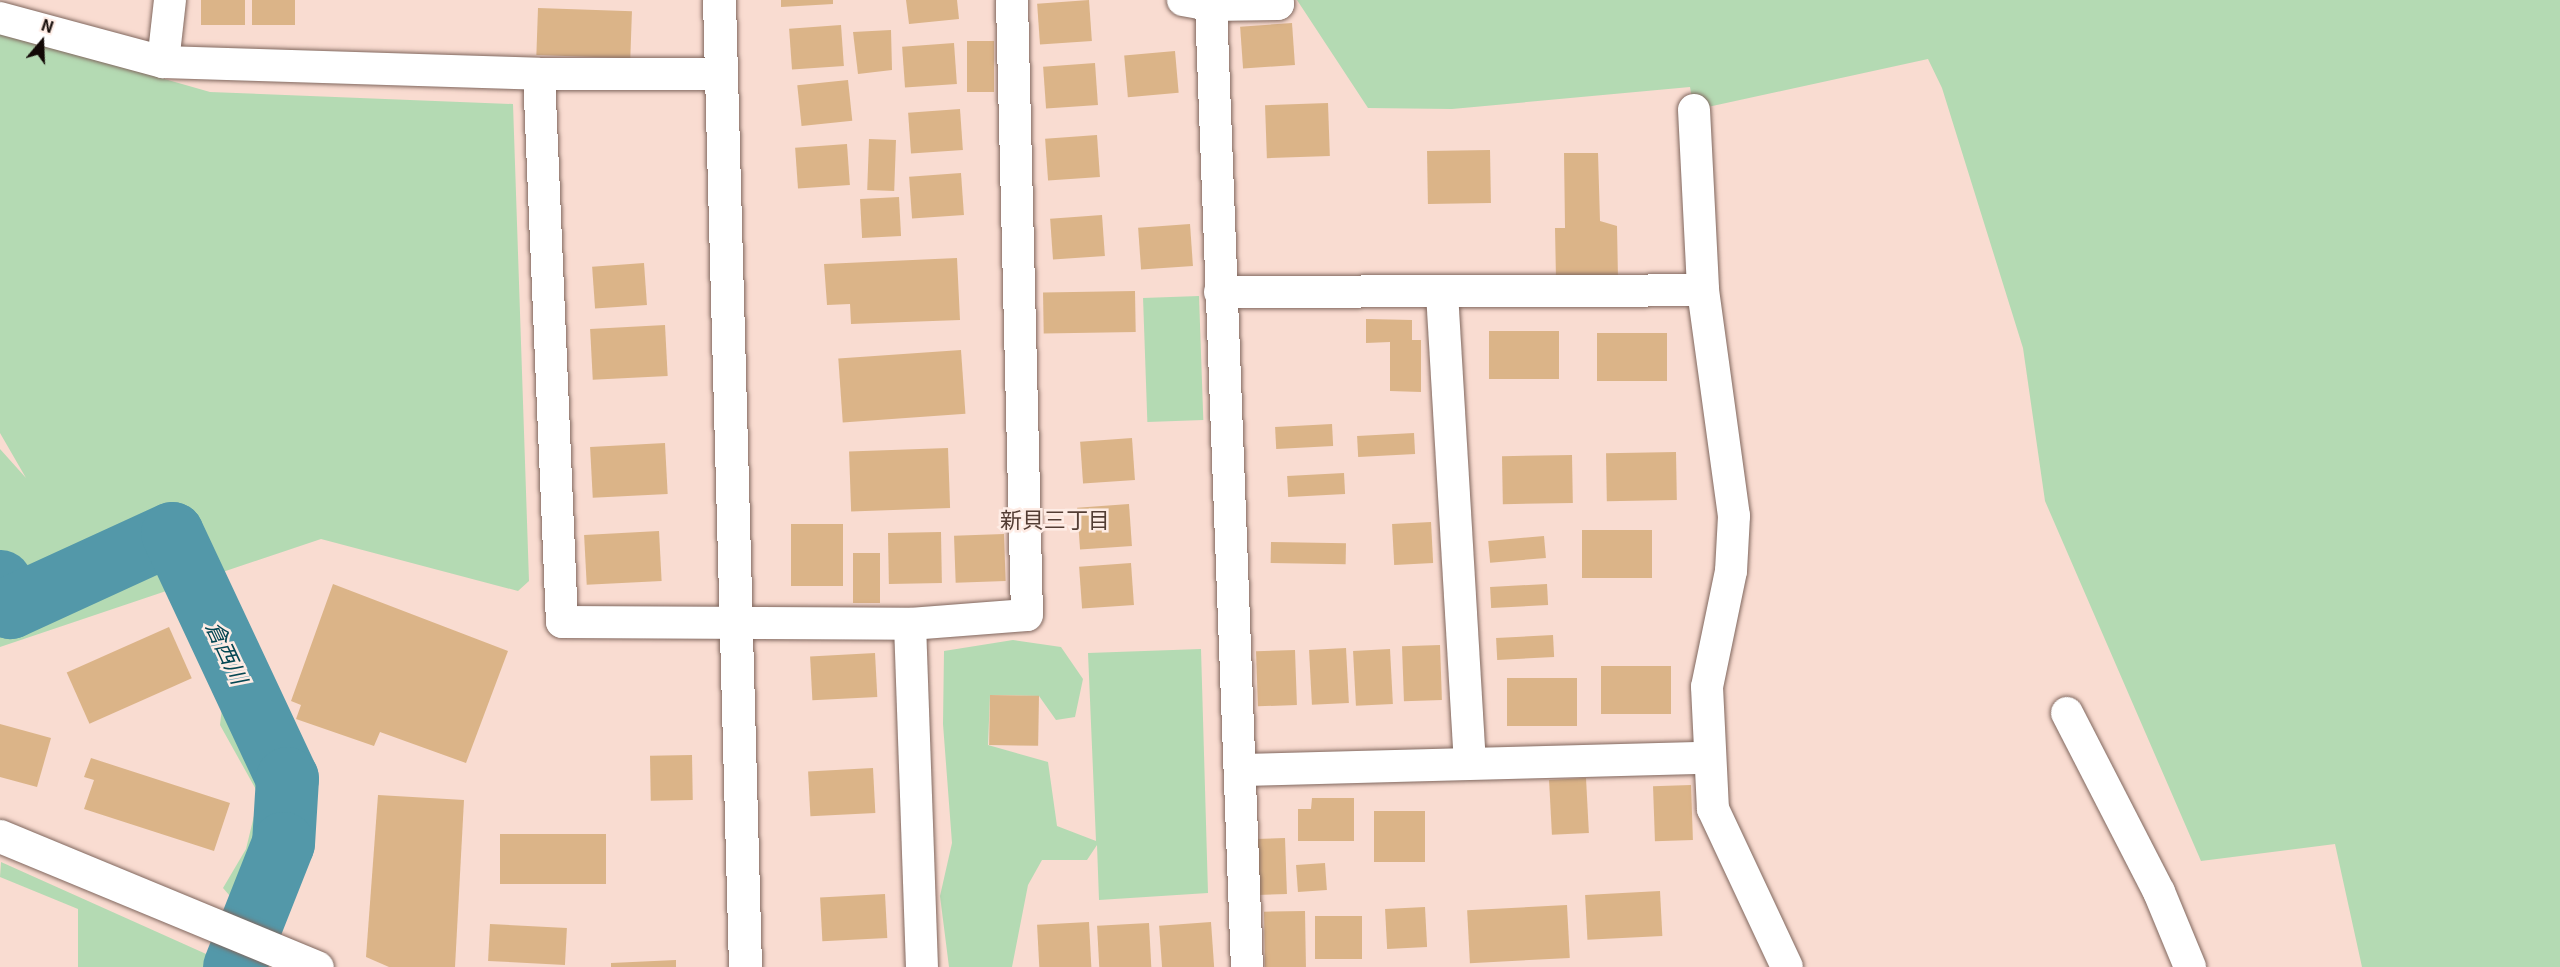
<!DOCTYPE html>
<html>
<head>
<meta charset="utf-8">
<style>
  body { margin:0 }
  #map { position:relative; width:2560px; height:967px; overflow:hidden; background:#f9dcd1; font-family:Georgia,"Noto Sans JP",serif }
  div>[style] { position:absolute }
  .green>* { inset:0; background:#b4dab3; transform-origin:0 0 }
  .river>* { height:63px; margin:-31.5px; padding:0 31.5px; transform-origin:31.5px; border-radius:31.5px; background:#5398a9 }
  .building>* { inset:0; background:#dbb488; transform-origin:0 0 }
  .roads { filter:drop-shadow(0 0 2px #80675e) drop-shadow(0 0 2px #80675e) }
  .minor>* { height:32px; margin:-16px; padding:0 16px; transform-origin:16px; border-radius:16px; background:#fff }
  .tertiary>* { height:33px; margin:-16.5px; padding:0 16.5px; transform-origin:16.5px; border-radius:16.5px; background:#fff }
  span { translate:-50% -50%; white-space:nowrap; text-align:center; line-height:1.15; -webkit-text-stroke:5px #feece5; paint-order:stroke }
  .neighbourhood-label { font-size:22px; color:#533d34 }
  .water-label { font-size:22px; color:#054753; font-style:italic }
  .north { position:absolute; left:12px; top:12px; width:60px; height:60px; -webkit-text-stroke:4px #feece5; paint-order:stroke; rotate:19deg; font-size:16px; font-weight:700; line-height:24px; text-align:center; color:#120906 }
  .north::after { content:''; display:block; margin:auto; width:21px; height:27px; background:#120906; clip-path:polygon(50% 0,100% 100%,50% 72%,0 100%) }
</style>
</head>
<body>
<div id="map">
  <div class="green">
    <i style="clip-path:polygon(1297px 0,2560px 0,2560px 967px,2362px 967px,2335px 844px,2201px 861px,2045px 501px,2023px 348px,1942px 88px,1928px 59px,1694px 110px,1690px 87px,1452px 109px,1368px 108px)"></i>
    <i style="clip-path:polygon(0 32px,210px 92px,513px 104px,529px 581px,518px 591px,321px 539px,0 647px,0 449px,26px 478px,0 433px)"></i>
    <i style="left:1199px;top:296px;width:124px;height:56px;rotate:88deg"></i>
    <i style="clip-path:polygon(1013px 640px,1061px 647px,1083px 679px,1075px 717px,1056px 720px,1039px 696px,990px 695px,988px 745px,1048px 762px,1057px 826px,1096px 841px,1088px 653px,1201px 649px,1208px 893px,1099px 900px,1097px 845px,1087px 860px,1042px 860px,1028px 885px,1012px 967px,949px 967px,940px 896px,952px 843px,943px 724px,944px 651px)"></i>
    <i style="clip-path:polygon(240px 680px,275px 718px,288px 811px,278px 859px,237px 904px,223px 888px,246px 849px,259px 795px,220px 725px,223px 699px)"></i>
    <i style="clip-path:polygon(1px 862px,224px 962px,223px 967px,78px 967px,78px 909px,0 877px)"></i>
  </div>
  <div class="river">
    <i style="left:0;top:581px;width:28px;rotate:69deg"></i>
    <i style="left:10px;top:607px;width:178px;rotate:-24.6deg"></i>
    <i style="left:172px;top:533px;width:271px;rotate:64.9deg"></i>
    <i style="left:287px;top:778px;width:65px;rotate:93.5deg"></i>
    <i style="left:283px;top:843px;width:133px;rotate:111.6deg"></i>
  </div>
  <div class="building">
    <i style="left:201px;top:0;width:44px;height:25px"></i>
    <i style="left:252px;top:0;width:43px;height:25px"></i>
    <i style="clip-path:polygon(781px 0,833px 0,833px 4px,781px 7px)"></i>
    <i style="clip-path:polygon(906px 0,957px 0,959px 19px,909px 24px)"></i>
    <i style="left:1089px;top:0;width:41px;height:52px;rotate:86deg"></i>
    <i style="left:538px;top:8px;width:94px;height:47px;rotate:2deg"></i>
    <i style="left:1292px;top:23px;width:42px;height:52px;rotate:86deg"></i>
    <i style="left:841px;top:25px;width:41px;height:52px;rotate:86deg"></i>
    <i style="clip-path:polygon(891px 30px,892px 70px,858px 74px,853px 32px)"></i>
    <i style="left:967px;top:41px;width:27px;height:51px"></i>
    <i style="left:954px;top:43px;width:41px;height:52px;rotate:86deg"></i>
    <i style="left:1175px;top:51px;width:42px;height:51px;rotate:85deg"></i>
    <i style="left:1095px;top:63px;width:42px;height:52px;rotate:86deg"></i>
    <i style="left:848px;top:80px;width:41px;height:51px;rotate:84deg"></i>
    <i style="left:1328px;top:103px;width:53px;height:63px;rotate:88deg"></i>
    <i style="left:960px;top:109px;width:41px;height:52px;rotate:86deg"></i>
    <i style="left:1097px;top:135px;width:42px;height:52px;rotate:86deg"></i>
    <i style="left:869px;top:139px;width:27px;height:51px;rotate:2deg"></i>
    <i style="left:847px;top:144px;width:41px;height:52px;rotate:86deg"></i>
    <i style="left:1490px;top:150px;width:53px;height:63px;rotate:89deg"></i>
    <i style="clip-path:polygon(1564px 153px,1598px 153px,1600px 221px,1617px 226px,1618px 279px,1556px 280px,1555px 228px,1565px 228px)"></i>
    <i style="left:961px;top:173px;width:42px;height:52px;rotate:86deg"></i>
    <i style="left:899px;top:197px;width:39px;height:39px;rotate:87deg"></i>
    <i style="left:1102px;top:215px;width:41px;height:52px;rotate:86deg"></i>
    <i style="left:1190px;top:224px;width:42px;height:52px;rotate:86deg"></i>
    <i style="clip-path:polygon(957px 258px,960px 320px,851px 324px,850px 304px,827px 305px,824px 264px)"></i>
    <i style="left:644px;top:263px;width:42px;height:52px;rotate:86deg"></i>
    <i style="left:1135px;top:291px;width:41px;height:92px;rotate:89deg"></i>
    <i style="clip-path:polygon(1366px 319px,1412px 320px,1412px 340px,1421px 340px,1421px 392px,1390px 391px,1390px 342px,1366px 343px)"></i>
    <i style="left:665px;top:325px;width:51px;height:75px;rotate:87deg"></i>
    <i style="left:1559px;top:331px;width:48px;height:70px;rotate:90deg"></i>
    <i style="left:1667px;top:333px;width:48px;height:70px;rotate:90deg"></i>
    <i style="left:961px;top:350px;width:64px;height:123px;rotate:86deg"></i>
    <i style="left:1332px;top:424px;width:22px;height:57px;rotate:87deg"></i>
    <i style="left:1414px;top:433px;width:21px;height:57px;rotate:87deg"></i>
    <i style="left:1132px;top:438px;width:42px;height:52px;rotate:86deg"></i>
    <i style="left:665px;top:443px;width:51px;height:75px;rotate:87deg"></i>
    <i style="left:948px;top:448px;width:60px;height:99px;rotate:88deg"></i>
    <i style="left:1676px;top:452px;width:48px;height:70px;rotate:89deg"></i>
    <i style="left:1572px;top:455px;width:48px;height:70px;rotate:89deg"></i>
    <i style="left:1344px;top:473px;width:21px;height:57px;rotate:87deg"></i>
    <i style="left:1129px;top:504px;width:42px;height:52px;rotate:86deg"></i>
    <i style="left:1431px;top:522px;width:41px;height:39px;rotate:87deg"></i>
    <i style="left:791px;top:524px;width:52px;height:62px"></i>
    <i style="left:1652px;top:530px;width:48px;height:70px;rotate:90deg"></i>
    <i style="left:659px;top:531px;width:50px;height:75px;rotate:87deg"></i>
    <i style="left:941px;top:532px;width:51px;height:53px;rotate:89deg"></i>
    <i style="left:1004px;top:534px;width:47px;height:50px;rotate:88deg"></i>
    <i style="left:1544px;top:536px;width:22px;height:56px;rotate:85deg"></i>
    <i style="left:1271px;top:542px;width:75px;height:21px;rotate:1deg"></i>
    <i style="left:853px;top:553px;width:27px;height:50px"></i>
    <i style="left:1131px;top:563px;width:42px;height:52px;rotate:86deg"></i>
    <i style="clip-path:polygon(333px 584px,508px 651px,466px 763px,380px 732px,374px 746px,296px 719px,301px 705px,291px 701px)"></i>
    <i style="left:1547px;top:584px;width:21px;height:57px;rotate:87deg"></i>
    <i style="left:169px;top:627px;width:56px;height:112px;rotate:66deg"></i>
    <i style="left:1553px;top:635px;width:22px;height:57px;rotate:87deg"></i>
    <i style="left:1440px;top:645px;width:55px;height:38px;rotate:88deg"></i>
    <i style="left:1346px;top:648px;width:55px;height:37px;rotate:87deg"></i>
    <i style="left:1390px;top:649px;width:55px;height:37px;rotate:87deg"></i>
    <i style="left:1295px;top:650px;width:55px;height:39px;rotate:88deg"></i>
    <i style="left:875px;top:653px;width:44px;height:65px;rotate:87deg"></i>
    <i style="left:1671px;top:666px;width:48px;height:70px;rotate:90deg"></i>
    <i style="left:1577px;top:678px;width:48px;height:70px;rotate:90deg"></i>
    <i style="left:990px;top:695px;width:49px;height:50px;rotate:1deg"></i>
    <i style="clip-path:polygon(0 724px,51px 738px,37px 787px,0 777px)"></i>
    <i style="left:692px;top:755px;width:45px;height:42px;rotate:89deg"></i>
    <i style="clip-path:polygon(91px 758px,230px 803px,214px 851px,84px 809px,94px 780px,84px 777px)"></i>
    <i style="left:873px;top:768px;width:45px;height:65px;rotate:87deg"></i>
    <i style="left:1586px;top:778px;width:55px;height:37px;rotate:87deg"></i>
    <i style="left:1691px;top:785px;width:55px;height:38px;rotate:88deg"></i>
    <i style="clip-path:polygon(378px 795px,464px 800px,455px 967px,389px 967px,366px 957px)"></i>
    <i style="clip-path:polygon(1312px 798px,1354px 798px,1354px 841px,1298px 841px,1298px 809px,1311px 809px)"></i>
    <i style="left:1425px;top:811px;width:51px;height:51px;rotate:90deg"></i>
    <i style="left:500px;top:834px;width:106px;height:50px"></i>
    <i style="left:1285px;top:838px;width:56px;height:30px;rotate:88deg"></i>
    <i style="left:1325px;top:863px;width:27px;height:29px;rotate:86deg"></i>
    <i style="left:1660px;top:891px;width:45px;height:75px;rotate:87deg"></i>
    <i style="left:885px;top:894px;width:44px;height:65px;rotate:87deg"></i>
    <i style="left:1567px;top:905px;width:53px;height:100px;rotate:87deg"></i>
    <i style="left:1425px;top:907px;width:40px;height:40px;rotate:87deg"></i>
    <i style="left:1305px;top:911px;width:56px;height:41px;rotate:89deg"></i>
    <i style="left:1315px;top:916px;width:47px;height:43px"></i>
    <i style="left:1089px;top:922px;width:45px;height:52px;rotate:87deg"></i>
    <i style="left:1211px;top:922px;width:45px;height:52px;rotate:86deg"></i>
    <i style="left:1149px;top:923px;width:44px;height:52px;rotate:87deg"></i>
    <i style="left:490px;top:924px;width:77px;height:37px;rotate:3deg"></i>
    <i style="clip-path:polygon(676px 960px,676px 967px,611px 967px,611px 963px)"></i>
  </div>
  <div class="roads">
    <div class="minor">
      <i style="left:170px;top:0;width:62px;rotate:96.4deg"></i>
      <i style="left:163px;top:62px;width:376px;rotate:1.8deg"></i>
      <i style="left:539px;top:74px;width:182px"></i>
      <i style="left:1183px;top:0;width:28px;rotate:10deg"></i>
      <i style="left:1211px;top:5px;width:963px;rotate:87.86deg"></i>
      <i style="left:1211px;top:5px;width:67px;rotate:-0.9deg"></i>
      <i style="left:1278px;top:4px;width:4px;rotate:-117deg"></i>
      <i style="left:0;top:18px;width:169px;rotate:15.1deg"></i>
      <i style="left:539px;top:74px;width:548px;rotate:87.6deg"></i>
      <i style="left:562px;top:622px;width:348px;rotate:0.3deg"></i>
      <i style="left:910px;top:624px;width:117px;rotate:-4.4deg"></i>
      <i style="left:1027px;top:615px;width:615px;rotate:-91.4deg"></i>
      <i style="left:1694px;top:110px;width:180px;rotate:87.1deg"></i>
      <i style="left:1703px;top:290px;width:228px;rotate:82.2deg"></i>
      <i style="left:1734px;top:516px;width:55px;rotate:93.1deg"></i>
      <i style="left:1731px;top:571px;width:118px;rotate:101.7deg"></i>
      <i style="left:1707px;top:687px;width:122px;rotate:87.2deg"></i>
      <i style="left:1713px;top:809px;width:174px;rotate:64.9deg"></i>
      <i style="left:1220px;top:292px;width:483px;rotate:-0.2deg"></i>
      <i style="left:1442px;top:293px;width:468px;rotate:86.6deg"></i>
      <i style="left:910px;top:624px;width:343px;rotate:88deg"></i>
      <i style="left:2067px;top:713px;width:201px;rotate:62.8deg"></i>
      <i style="left:2159px;top:892px;width:81px;rotate:67.5deg"></i>
      <i style="left:1241px;top:770px;width:468px;rotate:-1.5deg"></i>
    </div>
    <div class="tertiary">
      <i style="left:719px;top:0;width:967px;rotate:88.46deg"></i>
      <i style="left:0;top:836px;width:343px;rotate:22.5deg"></i>
    </div>
  </div>
  <div class="neighbourhood-label">
    <span style="left:1055px;top:519px">新貝三丁目</span>
  </div>
  <div class="water-label">
    <span style="left:228px;top:652px;rotate:65deg">倉西川</span>
  </div>
  <div class="north">N</div>
</div>
</body>
</html>
